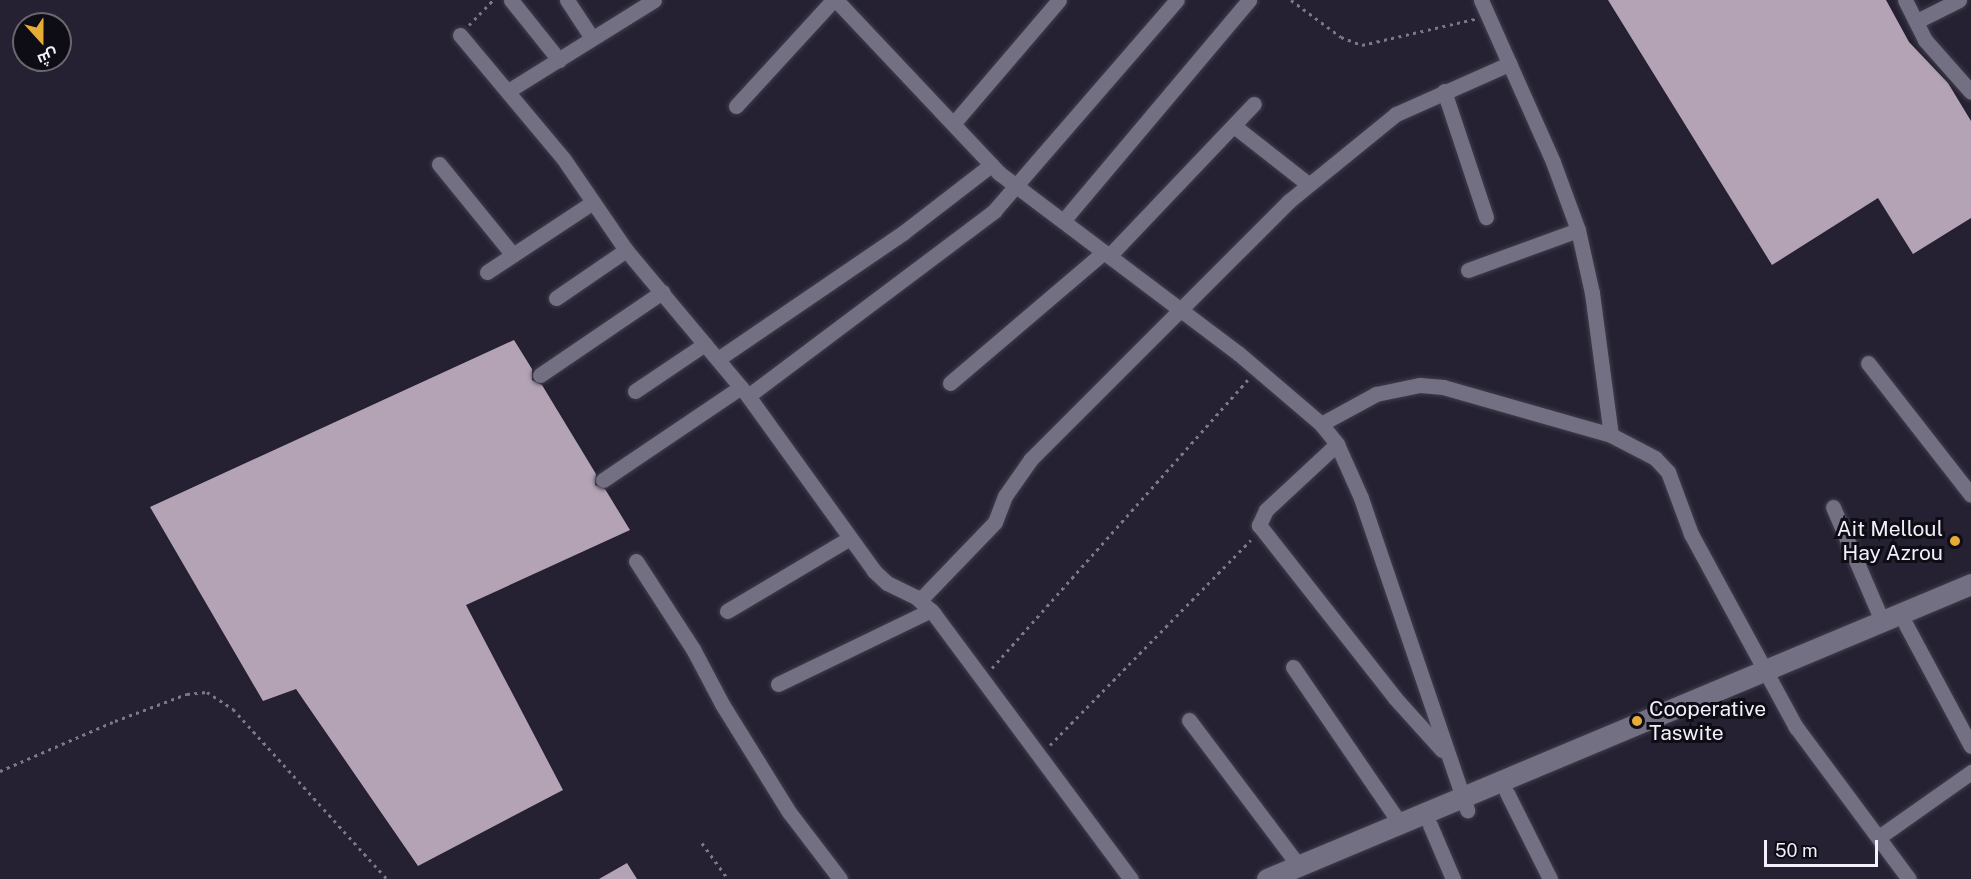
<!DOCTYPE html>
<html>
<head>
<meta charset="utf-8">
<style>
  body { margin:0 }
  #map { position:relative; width:1971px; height:879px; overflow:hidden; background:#252132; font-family:"Public Sans",Cairo,sans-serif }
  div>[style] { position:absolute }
  .building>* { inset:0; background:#b3a3b5 }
  .path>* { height:3px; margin-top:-1.5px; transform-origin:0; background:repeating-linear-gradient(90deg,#7b7887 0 3px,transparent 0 7.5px) }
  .roads { filter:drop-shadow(0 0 2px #403d4c) drop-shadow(0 0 2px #403d4c) }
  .minor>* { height:15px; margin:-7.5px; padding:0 7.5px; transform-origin:7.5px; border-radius:7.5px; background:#737084 }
  .secondary>* { height:21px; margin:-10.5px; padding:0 10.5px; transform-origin:10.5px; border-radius:10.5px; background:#737084 }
  .dots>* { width:16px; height:16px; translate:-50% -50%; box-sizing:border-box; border:3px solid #0e0c14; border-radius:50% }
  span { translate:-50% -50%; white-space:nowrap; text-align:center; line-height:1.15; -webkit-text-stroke:6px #0e0c14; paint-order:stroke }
  .poi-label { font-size:21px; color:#f1f0fb }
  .right { translate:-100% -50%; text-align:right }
  .left { translate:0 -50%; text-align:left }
  .north { position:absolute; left:12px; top:12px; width:60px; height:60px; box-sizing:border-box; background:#0e0c14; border:2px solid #696770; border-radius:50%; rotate:159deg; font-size:16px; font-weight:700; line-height:24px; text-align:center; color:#f1f0fb }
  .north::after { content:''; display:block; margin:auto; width:21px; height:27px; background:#e6ac36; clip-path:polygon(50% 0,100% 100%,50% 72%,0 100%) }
  .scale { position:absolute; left:1764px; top:840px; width:114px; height:27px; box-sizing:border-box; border:3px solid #f1f0fb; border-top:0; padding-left:8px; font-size:18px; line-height:21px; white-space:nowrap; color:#f1f0fb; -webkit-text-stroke:4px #0e0c14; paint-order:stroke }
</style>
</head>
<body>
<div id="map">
  <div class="building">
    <i style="clip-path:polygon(1608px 0,1886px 0,1909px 42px,1948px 83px,1971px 121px,1971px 218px,1913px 254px,1878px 198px,1772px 265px)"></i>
    <i style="clip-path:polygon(514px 340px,532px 369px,532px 380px,542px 385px,596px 474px,595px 485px,605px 489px,630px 530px,466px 605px,563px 790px,418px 866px,296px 689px,263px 701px,150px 507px)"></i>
    <i style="clip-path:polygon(627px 863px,637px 879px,599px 879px)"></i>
  </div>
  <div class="path">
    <i style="left:1291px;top:0;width:62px;rotate:36.5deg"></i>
    <i style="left:1341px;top:37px;width:22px;rotate:21deg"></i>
    <i style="left:1362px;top:45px;width:116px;rotate:-13deg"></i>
    <i style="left:469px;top:25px;width:35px;rotate:-46deg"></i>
    <i style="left:992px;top:668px;width:387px;rotate:-48.4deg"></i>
    <i style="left:1050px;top:745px;width:287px;rotate:-45.6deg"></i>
    <i style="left:0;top:771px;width:125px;rotate:-23.5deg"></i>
    <i style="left:115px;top:721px;width:77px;rotate:-20.6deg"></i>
    <i style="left:187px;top:694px;width:20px;rotate:-6deg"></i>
    <i style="left:207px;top:692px;width:31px;rotate:33deg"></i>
    <i style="left:233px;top:709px;width:229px;rotate:47.8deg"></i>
    <i style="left:702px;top:843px;width:44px;rotate:54.2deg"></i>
  </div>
  <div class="roads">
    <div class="minor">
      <i style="left:511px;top:0;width:77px;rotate:51.3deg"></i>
      <i style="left:567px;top:0;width:45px;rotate:56.7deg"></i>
      <i style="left:836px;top:0;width:238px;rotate:46.7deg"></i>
      <i style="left:999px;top:173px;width:299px;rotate:37deg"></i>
      <i style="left:1238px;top:353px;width:109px;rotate:40.5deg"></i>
      <i style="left:1321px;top:424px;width:26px;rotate:51deg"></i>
      <i style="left:1337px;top:444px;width:59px;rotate:66deg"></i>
      <i style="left:1361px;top:498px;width:330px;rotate:71.2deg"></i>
      <i style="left:1481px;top:0;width:177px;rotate:66deg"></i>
      <i style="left:1553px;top:162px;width:72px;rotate:69.8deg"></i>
      <i style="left:1578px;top:230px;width:65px;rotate:77.5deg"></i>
      <i style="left:1592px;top:293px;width:143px;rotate:82.4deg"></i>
      <i style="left:1905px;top:0;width:45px;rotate:63.4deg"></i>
      <i style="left:1925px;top:40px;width:69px;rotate:48.5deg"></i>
      <i style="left:1917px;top:21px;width:47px;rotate:-26.6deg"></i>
      <i style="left:460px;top:35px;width:160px;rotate:50.1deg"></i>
      <i style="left:563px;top:158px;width:112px;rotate:55.6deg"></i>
      <i style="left:626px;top:250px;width:190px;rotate:50.1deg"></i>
      <i style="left:748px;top:396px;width:216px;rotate:54.2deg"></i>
      <i style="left:874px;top:571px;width:18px;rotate:43deg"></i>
      <i style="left:887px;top:583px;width:32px;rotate:26deg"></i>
      <i style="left:916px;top:597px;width:25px;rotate:43deg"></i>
      <i style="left:934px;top:614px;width:330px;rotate:53.4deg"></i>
      <i style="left:508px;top:91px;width:172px;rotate:-31.9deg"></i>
      <i style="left:1444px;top:91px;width:133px;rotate:71.6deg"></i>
      <i style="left:736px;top:106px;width:144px;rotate:-47.5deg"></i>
      <i style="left:953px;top:124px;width:163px;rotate:-49.5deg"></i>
      <i style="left:1234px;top:126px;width:94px;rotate:38.1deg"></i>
      <i style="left:439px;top:164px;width:117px;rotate:50.9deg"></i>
      <i style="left:1063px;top:221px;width:289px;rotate:-49.9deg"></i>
      <i style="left:1109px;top:256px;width:210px;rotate:-46.4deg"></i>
      <i style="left:1468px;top:270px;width:117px;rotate:-20deg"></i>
      <i style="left:487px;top:272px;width:127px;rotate:-33.4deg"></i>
      <i style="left:556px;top:298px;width:85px;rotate:-34.4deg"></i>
      <i style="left:718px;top:359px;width:225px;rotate:-34.3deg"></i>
      <i style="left:904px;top:232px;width:110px;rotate:-37.6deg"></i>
      <i style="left:1868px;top:363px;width:167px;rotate:52deg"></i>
      <i style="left:540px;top:375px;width:148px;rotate:-34.2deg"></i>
      <i style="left:950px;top:383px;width:202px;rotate:-40.4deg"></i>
      <i style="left:635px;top:391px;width:84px;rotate:-33.9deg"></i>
      <i style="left:748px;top:396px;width:308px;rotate:-36.9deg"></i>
      <i style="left:994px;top:211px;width:279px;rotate:-49.1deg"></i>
      <i style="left:1321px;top:424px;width:63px;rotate:-28.6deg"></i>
      <i style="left:1376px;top:394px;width:45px;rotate:-11.6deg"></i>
      <i style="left:1420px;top:385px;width:23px;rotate:5deg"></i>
      <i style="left:1443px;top:387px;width:175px;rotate:15.9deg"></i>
      <i style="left:1611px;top:435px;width:50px;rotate:27.6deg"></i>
      <i style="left:1655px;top:458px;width:19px;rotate:47deg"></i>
      <i style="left:1668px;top:472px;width:66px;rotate:69.6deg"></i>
      <i style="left:1691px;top:534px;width:220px;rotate:61.5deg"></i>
      <i style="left:1796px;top:727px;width:189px;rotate:53.4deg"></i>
      <i style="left:1337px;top:444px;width:97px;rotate:137.1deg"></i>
      <i style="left:1266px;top:510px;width:17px;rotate:115deg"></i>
      <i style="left:1259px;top:525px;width:220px;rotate:51.8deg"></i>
      <i style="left:1395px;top:698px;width:70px;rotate:47.9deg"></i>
      <i style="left:603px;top:480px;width:166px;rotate:-34deg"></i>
      <i style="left:1833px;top:507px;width:124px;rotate:66.7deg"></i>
      <i style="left:636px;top:561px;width:105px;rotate:57.1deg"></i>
      <i style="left:693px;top:649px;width:62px;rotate:62.2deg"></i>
      <i style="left:722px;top:704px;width:127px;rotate:58.2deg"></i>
      <i style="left:789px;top:812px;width:84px;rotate:52.7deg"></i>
      <i style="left:920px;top:600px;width:108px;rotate:-46.1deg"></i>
      <i style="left:995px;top:522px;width:28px;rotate:-69deg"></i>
      <i style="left:1005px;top:496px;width:45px;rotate:-54.9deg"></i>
      <i style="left:1031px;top:459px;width:365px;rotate:-45deg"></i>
      <i style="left:1289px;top:201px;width:138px;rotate:-39.1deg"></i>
      <i style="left:1396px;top:114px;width:124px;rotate:-23.9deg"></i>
      <i style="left:727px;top:611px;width:143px;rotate:-30.7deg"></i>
      <i style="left:1906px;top:625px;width:137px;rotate:61.8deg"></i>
      <i style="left:1293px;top:667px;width:189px;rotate:55.6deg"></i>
      <i style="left:778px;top:684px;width:170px;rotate:-25.8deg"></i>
      <i style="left:1189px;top:720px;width:183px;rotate:53deg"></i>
      <i style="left:1507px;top:793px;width:96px;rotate:63.4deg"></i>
      <i style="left:1430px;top:825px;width:59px;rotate:66.9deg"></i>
      <i style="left:1879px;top:837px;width:113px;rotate:-35.2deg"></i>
    </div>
    <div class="secondary">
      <i style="left:1267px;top:879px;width:763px;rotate:-22.74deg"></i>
    </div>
  </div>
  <div class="dots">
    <i style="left:1955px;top:541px;background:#e6ac36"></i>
    <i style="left:1637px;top:721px;background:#e6ac36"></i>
  </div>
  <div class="poi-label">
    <span class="right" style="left:1943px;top:541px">Ait Melloul<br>Hay Azrou</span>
    <span class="left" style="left:1649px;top:721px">Cooperative<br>Taswite</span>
  </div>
  <div class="north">ش</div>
  <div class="scale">50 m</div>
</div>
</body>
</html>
